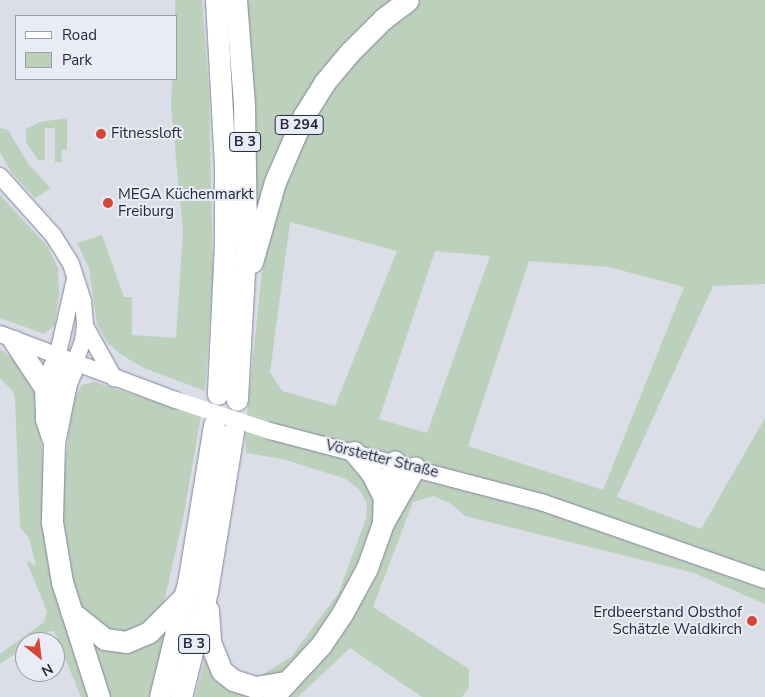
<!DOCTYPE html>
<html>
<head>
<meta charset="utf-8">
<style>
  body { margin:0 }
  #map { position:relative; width:765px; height:697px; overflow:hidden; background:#dbdde7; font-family:"Nunito Sans",sans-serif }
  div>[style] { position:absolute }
  .green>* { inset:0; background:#bcd1bc }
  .roads { filter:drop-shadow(0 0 1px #82869e) drop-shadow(0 0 1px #82869e) }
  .secondary>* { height:16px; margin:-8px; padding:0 8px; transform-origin:8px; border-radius:8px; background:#fff }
  .highway>* { height:21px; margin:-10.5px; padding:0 10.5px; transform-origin:10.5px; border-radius:10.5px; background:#fff }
  .secondary-bridge>* { height:16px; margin:-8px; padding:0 8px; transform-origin:8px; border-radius:8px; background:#fff }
  .dots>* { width:14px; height:14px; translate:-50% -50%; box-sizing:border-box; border:2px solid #eaecf5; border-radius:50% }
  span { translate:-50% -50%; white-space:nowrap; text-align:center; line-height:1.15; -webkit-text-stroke:4px #eaecf5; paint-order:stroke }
  .shield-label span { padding:1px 4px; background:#eaecf5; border:1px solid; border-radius:4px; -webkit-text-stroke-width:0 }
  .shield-label { font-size:14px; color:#24273e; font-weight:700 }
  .poi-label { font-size:15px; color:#24273e }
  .left { translate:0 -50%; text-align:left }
  .right { translate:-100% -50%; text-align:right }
  .street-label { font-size:15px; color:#24273e }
  .legend { position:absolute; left:15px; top:15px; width:162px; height:65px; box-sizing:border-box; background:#eaecf5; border:1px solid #9b9dac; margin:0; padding:6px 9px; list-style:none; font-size:15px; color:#24273e }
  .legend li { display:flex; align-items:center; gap:10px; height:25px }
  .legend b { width:25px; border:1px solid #9b9dac }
  .north { position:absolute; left:15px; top:632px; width:50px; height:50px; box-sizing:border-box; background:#eaecf5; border:1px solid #9b9dac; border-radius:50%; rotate:151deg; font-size:14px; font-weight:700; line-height:20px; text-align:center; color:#24273e }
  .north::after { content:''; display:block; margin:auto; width:18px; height:22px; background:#d64636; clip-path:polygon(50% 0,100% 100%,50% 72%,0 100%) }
</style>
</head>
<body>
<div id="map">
  <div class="green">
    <i style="clip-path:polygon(175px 0,202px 0,209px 93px,213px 270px,205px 391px,144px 368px,120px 354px,107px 342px,97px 324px,89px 268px,77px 243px,102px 235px,124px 297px,132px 297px,132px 335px,176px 338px,183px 231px,171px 106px,172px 79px,176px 79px)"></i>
    <i style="clip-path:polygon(evenodd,243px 0,765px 0,765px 284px,713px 286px,617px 497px,701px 529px,765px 418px,765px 604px,694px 573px,465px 516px,450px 503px,433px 496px,413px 502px,373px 607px,469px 669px,469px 687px,462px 697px,422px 697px,350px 648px,298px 697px,195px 697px,215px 619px,221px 648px,235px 669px,247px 675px,260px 676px,291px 657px,338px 594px,366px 519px,367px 504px,360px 490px,346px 479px,283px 459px,246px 453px,245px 434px,265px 242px,252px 230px,243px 0,290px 222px,397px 251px,335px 406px,282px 391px,270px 372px,290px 222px,243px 0,435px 251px,490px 256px,427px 433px,379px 419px,435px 251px,243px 0,529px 261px,609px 267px,684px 287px,603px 490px,468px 446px,529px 261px)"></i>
    <i style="clip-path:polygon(67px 118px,67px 150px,61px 150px,62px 162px,55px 162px,55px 128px,45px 128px,45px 160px,38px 160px,26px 142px,26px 129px,40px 122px)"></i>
    <i style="clip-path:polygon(0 128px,8px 130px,29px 165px,51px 188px,35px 198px,11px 172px,0 152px)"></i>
    <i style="clip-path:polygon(0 195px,48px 247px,58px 268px,59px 294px,55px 325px,44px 334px,0 318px)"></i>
    <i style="clip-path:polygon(0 349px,22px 366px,38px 395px,46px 503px,93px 697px,81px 697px,54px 631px,49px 631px,33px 642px,25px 642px,25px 647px,0 664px,0 654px,44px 622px,47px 611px,26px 560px,36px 566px,29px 538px,20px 527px,15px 398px,13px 391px,0 378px)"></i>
    <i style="clip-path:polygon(94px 382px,201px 416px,183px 519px,163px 606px,153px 623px,113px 638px,77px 606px,64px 559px,62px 487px,73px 400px,82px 385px)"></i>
    <i style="clip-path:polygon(164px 631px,167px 633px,151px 697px,109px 697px,93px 650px,97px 646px,125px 651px)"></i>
  </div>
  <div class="roads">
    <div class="secondary">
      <i style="left:0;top:176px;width:79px;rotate:48.1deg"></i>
      <i style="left:53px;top:235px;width:34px;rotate:58deg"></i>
      <i style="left:71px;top:264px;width:39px;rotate:72deg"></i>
      <i style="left:83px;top:301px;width:25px;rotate:85deg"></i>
      <i style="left:85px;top:326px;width:15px;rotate:98deg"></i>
      <i style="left:83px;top:341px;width:25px;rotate:111deg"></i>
      <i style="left:85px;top:326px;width:60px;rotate:60.9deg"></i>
      <i style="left:0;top:334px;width:188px;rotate:20.6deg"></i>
      <i style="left:57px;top:358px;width:81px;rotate:-77.2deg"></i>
      <i style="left:270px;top:431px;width:283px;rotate:14.7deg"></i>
      <i style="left:544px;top:503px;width:234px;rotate:19.2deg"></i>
    </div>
    <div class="highway">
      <i style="left:216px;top:0;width:165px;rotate:86.9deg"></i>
      <i style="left:225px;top:165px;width:78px;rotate:90deg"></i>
      <i style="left:225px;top:243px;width:151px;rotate:92.7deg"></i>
      <i style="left:236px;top:0;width:105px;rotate:85.6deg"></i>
      <i style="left:244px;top:105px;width:132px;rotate:89.1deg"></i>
      <i style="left:246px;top:237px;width:163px;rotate:93.2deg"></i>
      <i style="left:252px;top:262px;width:83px;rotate:-74deg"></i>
      <i style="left:275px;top:182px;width:71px;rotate:-66.7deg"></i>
      <i style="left:303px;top:117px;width:40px;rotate:-58deg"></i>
      <i style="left:324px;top:83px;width:39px;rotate:-50deg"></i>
      <i style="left:349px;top:53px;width:48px;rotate:-45deg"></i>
      <i style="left:383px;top:19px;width:31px;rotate:-37deg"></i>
      <i style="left:14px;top:341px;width:56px;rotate:56.6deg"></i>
      <i style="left:45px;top:388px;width:31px;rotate:88deg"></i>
      <i style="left:46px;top:419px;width:20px;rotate:72deg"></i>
      <i style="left:74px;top:364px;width:21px;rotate:113deg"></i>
      <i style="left:66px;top:383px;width:61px;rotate:101.3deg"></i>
      <i style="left:54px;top:443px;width:79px;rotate:91.5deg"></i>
      <i style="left:52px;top:522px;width:61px;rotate:80.5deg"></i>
      <i style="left:62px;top:582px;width:121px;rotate:72.2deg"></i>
      <i style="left:45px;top:388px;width:32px;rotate:-68deg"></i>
      <i style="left:354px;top:452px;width:26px;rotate:50deg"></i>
      <i style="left:371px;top:472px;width:28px;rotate:63deg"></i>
      <i style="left:383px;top:521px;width:24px;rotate:-88deg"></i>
      <i style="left:384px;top:497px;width:37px;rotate:-73deg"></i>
      <i style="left:208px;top:610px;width:32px;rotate:86deg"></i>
      <i style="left:210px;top:642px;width:31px;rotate:68deg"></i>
      <i style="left:222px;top:671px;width:14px;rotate:39deg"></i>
      <i style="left:233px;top:680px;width:23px;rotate:18deg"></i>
      <i style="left:255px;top:687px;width:32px;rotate:-9deg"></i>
      <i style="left:71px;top:612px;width:43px;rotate:38.5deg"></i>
      <i style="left:105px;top:639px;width:21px;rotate:8deg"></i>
      <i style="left:126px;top:642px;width:25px;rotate:-23deg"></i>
      <i style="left:149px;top:632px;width:47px;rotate:-45deg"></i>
      <i style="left:160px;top:697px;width:122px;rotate:-76.3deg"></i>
      <i style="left:189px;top:578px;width:155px;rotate:-80.7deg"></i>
      <i style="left:181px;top:697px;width:109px;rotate:-76.2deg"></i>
      <i style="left:207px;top:591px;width:161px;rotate:-80.7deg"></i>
      <i style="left:273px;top:697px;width:71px;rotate:-47.3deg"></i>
      <i style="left:321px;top:645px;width:37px;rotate:-56deg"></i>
      <i style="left:342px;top:614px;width:52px;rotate:-61.5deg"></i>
      <i style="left:367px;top:568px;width:48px;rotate:-70.4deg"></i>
      <i style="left:383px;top:523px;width:64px;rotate:-60.3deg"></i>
    </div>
  </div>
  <div class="secondary-bridge">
    <i style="left:176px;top:400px;width:99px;rotate:18.3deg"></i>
  </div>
  <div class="dots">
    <i style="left:101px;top:134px;background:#d64636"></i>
    <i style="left:108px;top:203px;background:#d64636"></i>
    <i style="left:752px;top:621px;background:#d64636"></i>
  </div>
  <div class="shield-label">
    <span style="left:299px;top:125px">B 294</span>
    <span style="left:245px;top:142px">B 3</span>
    <span style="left:194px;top:644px">B 3</span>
  </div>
  <div class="poi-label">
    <span class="left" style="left:111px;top:134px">Fitnessloft</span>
    <span class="left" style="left:118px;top:203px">MEGA Küchenmarkt<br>Freiburg</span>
    <span class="right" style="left:742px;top:621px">Erdbeerstand Obsthof<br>Schätzle Waldkirch</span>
  </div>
  <div class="street-label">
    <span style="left:382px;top:459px;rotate:14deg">Vörstetter Straße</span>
  </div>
  <ul class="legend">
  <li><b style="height:6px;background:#fff"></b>Road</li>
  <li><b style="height:14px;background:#bcd1bc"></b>Park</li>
  </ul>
  <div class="north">N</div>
</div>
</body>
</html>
